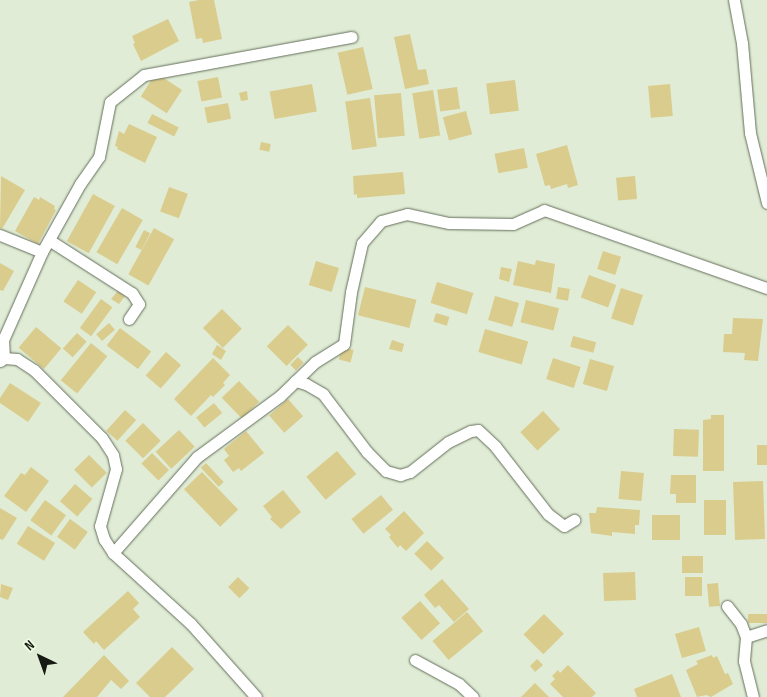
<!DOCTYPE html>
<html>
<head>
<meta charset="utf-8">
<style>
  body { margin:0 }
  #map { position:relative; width:767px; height:697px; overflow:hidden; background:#e0ecd5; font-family:"Sofia Sans Condensed",sans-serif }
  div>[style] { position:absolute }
  .building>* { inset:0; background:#dacc8d; transform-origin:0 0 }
  .roads { filter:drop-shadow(0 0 1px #646e5b) drop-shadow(0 0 1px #646e5b) }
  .minor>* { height:11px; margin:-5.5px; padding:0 5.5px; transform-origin:5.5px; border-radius:5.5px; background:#fff }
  span { translate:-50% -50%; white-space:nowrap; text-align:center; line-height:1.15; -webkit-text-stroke:4px #edf9e2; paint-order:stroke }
  .north { position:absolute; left:15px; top:632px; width:50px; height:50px; -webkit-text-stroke:4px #edf9e2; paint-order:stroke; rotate:318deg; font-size:14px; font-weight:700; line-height:20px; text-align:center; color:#161a12 }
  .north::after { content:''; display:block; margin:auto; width:18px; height:22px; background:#161a12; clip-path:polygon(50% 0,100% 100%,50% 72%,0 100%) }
</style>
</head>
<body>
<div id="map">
  <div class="building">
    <i style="clip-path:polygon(199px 0,214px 0,222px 39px,203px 43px,202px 38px,196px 39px,189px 2px)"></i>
    <i style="clip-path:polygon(168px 19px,179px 41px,141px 61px,133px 44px,135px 43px,132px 36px)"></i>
    <i style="clip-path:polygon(410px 34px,418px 70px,426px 69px,429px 84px,405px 89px,394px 37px)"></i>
    <i style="left:363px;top:47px;width:43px;height:26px;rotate:77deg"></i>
    <i style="left:156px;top:73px;width:31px;height:28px;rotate:33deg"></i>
    <i style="left:218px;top:77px;width:21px;height:21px;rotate:79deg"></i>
    <i style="left:515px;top:80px;width:31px;height:29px;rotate:83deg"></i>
    <i style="left:312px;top:84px;width:28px;height:43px;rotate:80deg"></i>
    <i style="left:670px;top:84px;width:32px;height:22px;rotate:85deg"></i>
    <i style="left:457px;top:87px;width:22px;height:20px;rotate:82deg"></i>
    <i style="left:433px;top:90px;width:46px;height:21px;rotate:81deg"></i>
    <i style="clip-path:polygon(247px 91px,248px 100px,241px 101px,239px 93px)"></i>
    <i style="left:401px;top:93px;width:43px;height:27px;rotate:85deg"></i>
    <i style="left:370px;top:98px;width:49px;height:25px;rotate:82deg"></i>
    <i style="left:228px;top:103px;width:16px;height:24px;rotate:79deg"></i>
    <i style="left:466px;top:111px;width:24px;height:24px;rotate:75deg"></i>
    <i style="left:152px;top:114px;width:30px;height:10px;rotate:27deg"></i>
    <i style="clip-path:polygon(129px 124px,157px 137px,145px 163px,117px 149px,118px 147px,115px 146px,119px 131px,124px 134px)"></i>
    <i style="left:261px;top:142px;width:10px;height:8px;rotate:11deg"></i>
    <i style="clip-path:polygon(567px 145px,578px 185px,568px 188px,567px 184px,551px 189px,550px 185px,545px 186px,536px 154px)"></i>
    <i style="left:524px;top:148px;width:20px;height:30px;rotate:79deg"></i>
    <i style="clip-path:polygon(403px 172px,405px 194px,357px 198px,357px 194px,354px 195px,353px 176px)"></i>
    <i style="clip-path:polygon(1px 176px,25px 190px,2px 229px,0 228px)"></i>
    <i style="left:635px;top:176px;width:23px;height:19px;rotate:85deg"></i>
    <i style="left:169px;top:187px;width:20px;height:26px;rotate:20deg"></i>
    <i style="left:93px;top:194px;width:25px;height:54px;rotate:29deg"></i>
    <i style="clip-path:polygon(34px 197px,39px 200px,40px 197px,55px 206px,54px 209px,56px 210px,38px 244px,15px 231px)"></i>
    <i style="left:122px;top:208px;width:24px;height:51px;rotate:30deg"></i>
    <i style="left:154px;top:228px;width:23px;height:53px;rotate:29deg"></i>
    <i style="left:144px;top:230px;width:7px;height:19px;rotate:27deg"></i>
    <i style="left:603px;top:251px;width:19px;height:19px;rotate:18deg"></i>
    <i style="clip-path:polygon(536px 260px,555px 264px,551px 293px,513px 285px,518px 261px,535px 265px)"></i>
    <i style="left:316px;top:261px;width:24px;height:25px;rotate:17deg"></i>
    <i style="clip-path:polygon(0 263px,14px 271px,3px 291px,0 290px)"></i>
    <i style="clip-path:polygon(501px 267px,512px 269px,509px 282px,499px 279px)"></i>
    <i style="left:589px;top:275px;width:29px;height:24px;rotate:20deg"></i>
    <i style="left:78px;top:280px;width:22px;height:26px;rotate:34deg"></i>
    <i style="left:437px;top:282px;width:38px;height:22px;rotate:17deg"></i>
    <i style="left:365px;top:287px;width:53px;height:29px;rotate:14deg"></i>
    <i style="left:558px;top:287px;width:12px;height:12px;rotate:9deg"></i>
    <i style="left:621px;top:288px;width:23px;height:32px;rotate:18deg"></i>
    <i style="clip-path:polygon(118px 291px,125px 296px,119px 304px,111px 299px)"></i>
    <i style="left:495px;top:296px;width:25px;height:25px;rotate:16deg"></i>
    <i style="left:101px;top:299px;width:14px;height:36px;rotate:36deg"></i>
    <i style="left:526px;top:300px;width:34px;height:23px;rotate:14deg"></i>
    <i style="left:222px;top:309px;width:28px;height:27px;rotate:45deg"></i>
    <i style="left:436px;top:313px;width:14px;height:9px;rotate:17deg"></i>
    <i style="clip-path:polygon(733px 318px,763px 319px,758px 361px,744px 360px,745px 353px,723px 352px,724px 334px,732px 334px)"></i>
    <i style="left:109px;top:323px;width:9px;height:17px;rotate:49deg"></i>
    <i style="left:288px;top:325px;width:28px;height:30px;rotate:45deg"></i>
    <i style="left:36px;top:327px;width:33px;height:27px;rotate:40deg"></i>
    <i style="left:120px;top:328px;width:39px;height:22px;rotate:37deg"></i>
    <i style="left:485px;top:329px;width:45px;height:24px;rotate:16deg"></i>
    <i style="left:77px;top:333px;width:13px;height:21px;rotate:42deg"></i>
    <i style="left:573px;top:336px;width:24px;height:11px;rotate:15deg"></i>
    <i style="clip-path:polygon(392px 340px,404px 344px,402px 352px,389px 349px)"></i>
    <i style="left:91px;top:343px;width:21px;height:48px;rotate:39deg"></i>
    <i style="clip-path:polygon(217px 345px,226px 351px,221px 360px,212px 354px)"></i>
    <i style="left:342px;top:347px;width:12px;height:13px;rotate:14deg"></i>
    <i style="left:166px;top:352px;width:20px;height:31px;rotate:41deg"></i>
    <i style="left:298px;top:357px;width:8px;height:11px;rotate:45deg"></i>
    <i style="clip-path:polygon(213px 358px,230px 375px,223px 383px,225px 385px,213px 397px,211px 395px,191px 416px,174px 399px)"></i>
    <i style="left:553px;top:358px;width:29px;height:22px;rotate:18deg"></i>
    <i style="left:590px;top:359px;width:25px;height:26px;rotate:16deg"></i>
    <i style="left:239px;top:381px;width:29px;height:24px;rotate:46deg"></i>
    <i style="clip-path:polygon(10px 383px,41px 403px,28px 422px,0 403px,0 398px)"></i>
    <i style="left:288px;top:399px;width:23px;height:25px;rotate:49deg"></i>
    <i style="left:214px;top:403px;width:13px;height:23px;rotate:51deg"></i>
    <i style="left:125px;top:410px;width:15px;height:28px;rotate:42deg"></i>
    <i style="left:543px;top:411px;width:25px;height:31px;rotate:47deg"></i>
    <i style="clip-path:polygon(711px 415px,724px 415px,724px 471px,703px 471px,703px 420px,711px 419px)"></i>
    <i style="left:143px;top:423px;width:25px;height:25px;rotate:45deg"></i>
    <i style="left:674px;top:429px;width:25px;height:27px;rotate:2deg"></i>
    <i style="left:179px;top:430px;width:23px;height:32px;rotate:47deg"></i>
    <i style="clip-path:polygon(246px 431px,264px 453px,241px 471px,239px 468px,233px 472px,224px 460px,229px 456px,224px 449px)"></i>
    <i style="left:757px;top:445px;width:10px;height:20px"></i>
    <i style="left:337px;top:451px;width:30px;height:40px;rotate:50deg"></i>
    <i style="left:152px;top:453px;width:24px;height:15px;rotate:45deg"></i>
    <i style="left:89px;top:455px;width:25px;height:21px;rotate:45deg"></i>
    <i style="left:206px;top:463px;width:26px;height:7px;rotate:47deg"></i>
    <i style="clip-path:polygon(31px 467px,49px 481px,26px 512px,4px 496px,21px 473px,25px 475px)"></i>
    <i style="left:621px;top:471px;width:23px;height:28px;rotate:5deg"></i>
    <i style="left:202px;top:472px;width:52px;height:25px;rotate:46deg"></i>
    <i style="clip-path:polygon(671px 475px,696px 475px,696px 503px,676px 503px,676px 494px,670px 494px)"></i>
    <i style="left:763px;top:481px;width:58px;height:30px;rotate:88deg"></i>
    <i style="left:75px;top:484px;width:23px;height:23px;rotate:41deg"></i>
    <i style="clip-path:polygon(283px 490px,301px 512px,281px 529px,270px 519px,272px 517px,263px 506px)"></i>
    <i style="left:381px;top:495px;width:19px;height:38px;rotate:51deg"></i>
    <i style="left:45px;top:500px;width:26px;height:25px;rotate:36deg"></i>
    <i style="left:726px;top:500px;width:35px;height:22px;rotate:90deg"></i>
    <i style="clip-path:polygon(597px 507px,640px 510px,639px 525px,635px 525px,635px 534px,612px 532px,612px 536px,591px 533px,589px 513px,596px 513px)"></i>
    <i style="clip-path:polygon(0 508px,17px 518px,3px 540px,0 539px)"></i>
    <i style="clip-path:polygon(404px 511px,424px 533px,406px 551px,400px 545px,398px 548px,389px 537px,391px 535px,385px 529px)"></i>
    <i style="left:652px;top:515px;width:28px;height:25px"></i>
    <i style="left:70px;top:519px;width:22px;height:22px;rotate:36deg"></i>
    <i style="left:28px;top:526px;width:32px;height:21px;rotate:32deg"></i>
    <i style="left:427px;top:541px;width:24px;height:18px;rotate:45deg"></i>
    <i style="left:703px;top:556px;width:17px;height:21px;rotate:90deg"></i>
    <i style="left:635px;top:572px;width:28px;height:32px;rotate:88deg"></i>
    <i style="left:238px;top:577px;width:16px;height:14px;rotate:45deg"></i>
    <i style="left:685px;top:577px;width:17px;height:19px"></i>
    <i style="clip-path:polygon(442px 579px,469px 609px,454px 622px,439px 605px,435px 608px,424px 595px)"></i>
    <i style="left:718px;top:583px;width:23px;height:11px;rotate:85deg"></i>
    <i style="clip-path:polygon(1px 584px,13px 588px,8px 600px,0 597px)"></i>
    <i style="clip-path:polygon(128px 591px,139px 603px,133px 609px,140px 617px,104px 650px,96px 641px,94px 644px,83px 632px)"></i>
    <i style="left:420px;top:601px;width:30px;height:25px;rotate:48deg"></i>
    <i style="left:467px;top:612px;width:25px;height:45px;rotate:50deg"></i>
    <i style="left:544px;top:614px;width:28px;height:29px;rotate:45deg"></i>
    <i style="left:767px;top:614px;width:9px;height:19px;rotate:90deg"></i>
    <i style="left:699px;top:627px;width:25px;height:25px;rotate:74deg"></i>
    <i style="clip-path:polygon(172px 647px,194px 669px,165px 697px,150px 697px,136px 683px)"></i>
    <i style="clip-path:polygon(104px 655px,129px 681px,121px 689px,111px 680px,97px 697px,63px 697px)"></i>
    <i style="clip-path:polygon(712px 655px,713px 658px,717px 656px,725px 674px,728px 673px,733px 684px,711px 697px,706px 695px,697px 697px,686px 670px,698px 664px,696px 661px)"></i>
    <i style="clip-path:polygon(537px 659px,543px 665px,535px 672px,530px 666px)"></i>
    <i style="clip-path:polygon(568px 665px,596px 693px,592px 697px,563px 697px,550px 684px,555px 679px,552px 676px,558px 670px,560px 673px)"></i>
    <i style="clip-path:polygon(672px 674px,681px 697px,637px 697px,634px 689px)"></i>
    <i style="clip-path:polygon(535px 683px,549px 697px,521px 697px)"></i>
  </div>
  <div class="roads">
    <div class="minor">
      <i style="left:734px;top:0;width:44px;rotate:79.5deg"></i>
      <i style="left:742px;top:43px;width:90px;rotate:84.9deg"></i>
      <i style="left:750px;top:133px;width:72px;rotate:76.3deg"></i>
      <i style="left:0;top:235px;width:45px;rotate:22deg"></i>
      <i style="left:49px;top:240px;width:98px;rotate:32.6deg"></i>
      <i style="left:132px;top:293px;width:13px;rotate:58deg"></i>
      <i style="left:139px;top:304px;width:18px;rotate:124deg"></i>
      <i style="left:4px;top:358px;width:18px;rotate:-93deg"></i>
      <i style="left:3px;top:340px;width:96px;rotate:-66.1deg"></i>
      <i style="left:42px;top:252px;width:78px;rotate:-60.8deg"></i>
      <i style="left:80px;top:184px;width:33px;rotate:-55deg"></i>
      <i style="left:99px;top:157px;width:56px;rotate:-78.7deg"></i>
      <i style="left:110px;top:102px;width:43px;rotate:-38.5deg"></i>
      <i style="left:144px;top:75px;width:211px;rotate:-10.4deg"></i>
      <i style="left:0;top:361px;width:5px;rotate:-37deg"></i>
      <i style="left:4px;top:358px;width:13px;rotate:4deg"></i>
      <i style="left:17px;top:359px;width:20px;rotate:33deg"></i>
      <i style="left:34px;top:370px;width:96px;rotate:45deg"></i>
      <i style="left:102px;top:438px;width:20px;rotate:57deg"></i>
      <i style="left:113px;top:455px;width:14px;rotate:78deg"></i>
      <i style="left:116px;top:469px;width:59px;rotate:105.7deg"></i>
      <i style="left:100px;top:526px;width:14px;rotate:73deg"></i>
      <i style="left:104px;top:539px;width:17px;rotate:57deg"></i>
      <i style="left:113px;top:553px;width:105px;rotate:42.3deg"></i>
      <i style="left:191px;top:624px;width:98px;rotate:48.3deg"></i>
      <i style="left:295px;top:381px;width:11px;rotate:15deg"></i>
      <i style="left:306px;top:384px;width:20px;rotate:30deg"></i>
      <i style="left:323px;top:394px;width:73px;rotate:52.8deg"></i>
      <i style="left:367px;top:452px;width:27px;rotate:45deg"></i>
      <i style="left:386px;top:471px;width:15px;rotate:16deg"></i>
      <i style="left:400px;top:475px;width:10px;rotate:-17deg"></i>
      <i style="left:410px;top:472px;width:48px;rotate:-38.3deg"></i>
      <i style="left:448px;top:442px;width:25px;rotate:-26deg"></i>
      <i style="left:471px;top:431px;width:7px;rotate:-8deg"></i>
      <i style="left:478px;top:430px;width:23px;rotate:43deg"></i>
      <i style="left:495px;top:446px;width:86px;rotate:52.1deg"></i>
      <i style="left:548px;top:514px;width:20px;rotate:37deg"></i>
      <i style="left:564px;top:526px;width:12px;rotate:-31deg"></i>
      <i style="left:113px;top:553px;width:128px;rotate:-48.8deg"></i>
      <i style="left:197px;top:457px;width:103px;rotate:-36.3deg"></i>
      <i style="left:280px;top:396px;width:49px;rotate:-44.2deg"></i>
      <i style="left:315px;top:362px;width:34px;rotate:-32deg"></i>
      <i style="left:344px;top:344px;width:52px;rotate:-82.3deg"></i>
      <i style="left:351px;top:292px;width:50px;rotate:-77.3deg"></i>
      <i style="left:362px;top:243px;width:29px;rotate:-49deg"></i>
      <i style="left:381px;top:221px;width:27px;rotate:-15deg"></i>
      <i style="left:407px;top:214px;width:43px;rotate:12.1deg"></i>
      <i style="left:449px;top:223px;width:64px;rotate:0.9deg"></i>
      <i style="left:513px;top:224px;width:34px;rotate:-24deg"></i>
      <i style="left:544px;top:210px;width:236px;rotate:19.3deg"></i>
      <i style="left:727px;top:606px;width:23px;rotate:52deg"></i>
      <i style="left:741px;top:624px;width:14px;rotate:69deg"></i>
      <i style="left:746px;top:637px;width:24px;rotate:95deg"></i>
      <i style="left:744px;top:661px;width:37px;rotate:76deg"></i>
      <i style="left:746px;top:637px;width:22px;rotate:-18deg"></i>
      <i style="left:415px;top:660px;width:50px;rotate:28.6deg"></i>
      <i style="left:459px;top:684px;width:19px;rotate:43deg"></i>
    </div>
  </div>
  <div class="north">N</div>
</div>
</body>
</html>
